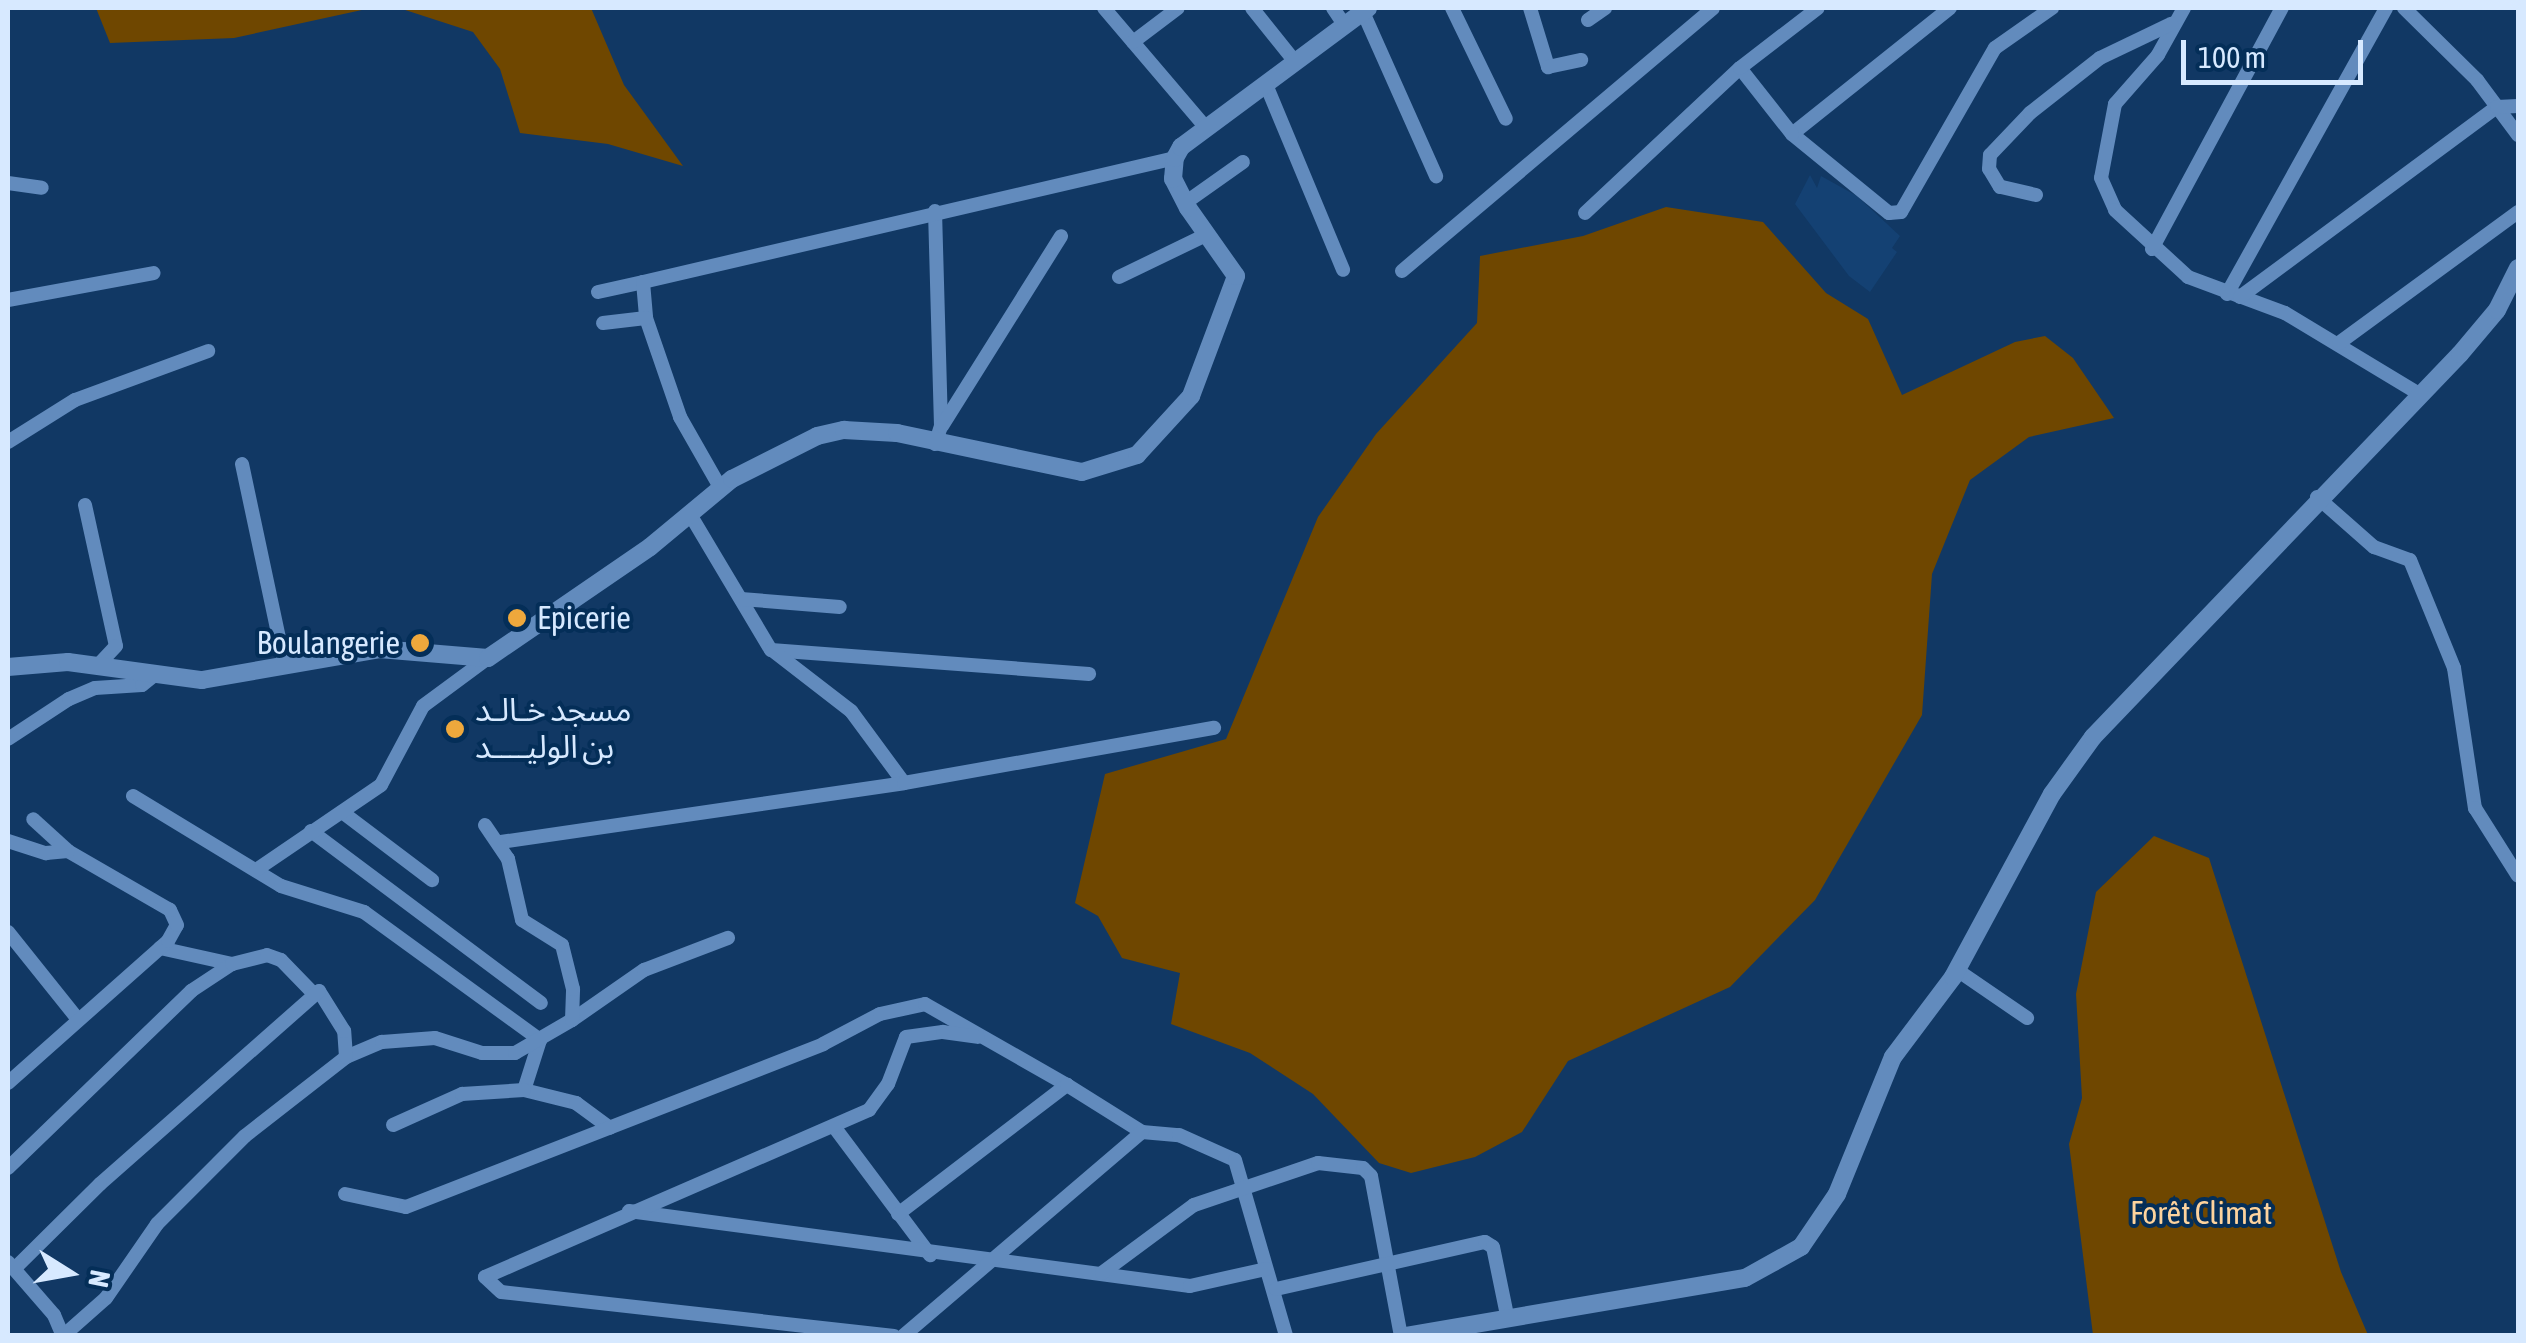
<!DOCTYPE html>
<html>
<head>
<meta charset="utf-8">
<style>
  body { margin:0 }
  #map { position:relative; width:2526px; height:1343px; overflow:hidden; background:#113864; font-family:"Asap Condensed","Noto Sans Arabic",sans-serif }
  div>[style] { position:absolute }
  .built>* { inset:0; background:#144173 }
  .green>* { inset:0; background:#6f4700 }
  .minor>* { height:14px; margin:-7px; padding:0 7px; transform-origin:7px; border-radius:7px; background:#628bbd }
  .tertiary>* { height:18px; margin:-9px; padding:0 9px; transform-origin:9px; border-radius:9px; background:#628bbd }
  .secondary>* { height:18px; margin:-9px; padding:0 9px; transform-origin:9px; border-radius:9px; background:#628bbd }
  .dots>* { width:28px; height:28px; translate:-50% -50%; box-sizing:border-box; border:5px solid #042e58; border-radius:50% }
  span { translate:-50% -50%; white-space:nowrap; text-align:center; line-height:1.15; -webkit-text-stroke:8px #042e58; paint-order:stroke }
  .poi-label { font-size:32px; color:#d7e9ff }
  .left { translate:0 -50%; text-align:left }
  .right { translate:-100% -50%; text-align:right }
  .park-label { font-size:32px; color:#fdd39d }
  .frame { position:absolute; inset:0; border:10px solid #d7e9ff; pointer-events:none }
  .north { position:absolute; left:20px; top:1223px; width:100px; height:100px; -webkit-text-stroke:8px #042e58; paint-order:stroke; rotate:101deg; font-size:28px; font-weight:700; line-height:40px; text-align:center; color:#d7e9ff }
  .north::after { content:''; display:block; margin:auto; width:35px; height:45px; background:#d7e9ff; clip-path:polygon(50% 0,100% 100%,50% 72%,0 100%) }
  .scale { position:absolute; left:2181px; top:40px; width:182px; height:45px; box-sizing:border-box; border:5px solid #d7e9ff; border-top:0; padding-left:12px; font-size:30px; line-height:35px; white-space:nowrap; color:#d7e9ff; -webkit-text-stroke:8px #042e58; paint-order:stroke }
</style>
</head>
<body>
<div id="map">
  <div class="built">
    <i style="clip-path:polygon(1810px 175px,1817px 188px,1821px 176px,1857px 196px,1900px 236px,1892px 248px,1897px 252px,1870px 292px,1849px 276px,1795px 204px)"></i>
  </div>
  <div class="green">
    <i style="clip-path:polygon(96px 8px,371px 8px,234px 38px,110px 43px)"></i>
    <i style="clip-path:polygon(399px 8px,591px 8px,624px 85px,683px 166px,608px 144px,520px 133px,500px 69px,473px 32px)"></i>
    <i style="clip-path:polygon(1666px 207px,1763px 222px,1826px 293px,1868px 319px,1902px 395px,2015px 342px,2045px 336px,2073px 358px,2114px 418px,2029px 437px,1970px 480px,1932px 574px,1922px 715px,1815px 900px,1730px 987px,1568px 1061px,1522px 1132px,1475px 1157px,1411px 1173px,1379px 1163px,1313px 1094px,1250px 1053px,1171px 1024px,1180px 973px,1122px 958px,1098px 916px,1075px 903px,1105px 774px,1226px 739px,1318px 517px,1376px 434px,1477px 323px,1480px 256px,1583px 236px)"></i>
    <i style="clip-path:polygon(2154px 836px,2209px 858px,2341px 1272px,2368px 1335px,2093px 1335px,2069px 1144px,2082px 1098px,2076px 994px,2096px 892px)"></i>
  </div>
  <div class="minor">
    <i style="left:1104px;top:8px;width:159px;rotate:49.6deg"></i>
    <i style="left:1252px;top:8px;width:70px;rotate:51.3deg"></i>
    <i style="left:1333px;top:8px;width:22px;rotate:56deg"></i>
    <i style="left:1452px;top:8px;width:123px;rotate:64.1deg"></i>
    <i style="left:1530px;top:8px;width:62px;rotate:73deg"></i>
    <i style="left:1548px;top:67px;width:34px;rotate:-12deg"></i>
    <i style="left:1950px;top:8px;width:202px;rotate:141.4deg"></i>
    <i style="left:1792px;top:134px;width:125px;rotate:39.2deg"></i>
    <i style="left:1889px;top:213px;width:12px;rotate:-5deg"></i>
    <i style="left:1901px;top:212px;width:189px;rotate:-60.2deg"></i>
    <i style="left:1995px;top:48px;width:70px;rotate:-35.1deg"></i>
    <i style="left:2184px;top:8px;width:54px;rotate:119deg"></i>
    <i style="left:2158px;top:55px;width:65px;rotate:131.3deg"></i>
    <i style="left:2115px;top:104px;width:75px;rotate:100.7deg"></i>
    <i style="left:2101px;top:178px;width:35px;rotate:66deg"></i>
    <i style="left:2115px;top:210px;width:99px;rotate:42.5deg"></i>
    <i style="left:2188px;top:277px;width:103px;rotate:20.4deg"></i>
    <i style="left:2285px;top:313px;width:159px;rotate:31.1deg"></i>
    <i style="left:2404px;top:8px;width:103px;rotate:44.6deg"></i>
    <i style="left:2477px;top:80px;width:69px;rotate:53.3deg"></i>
    <i style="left:1363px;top:12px;width:180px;rotate:66deg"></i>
    <i style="left:1588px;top:20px;width:21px;rotate:-35deg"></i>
    <i style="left:1133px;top:42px;width:56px;rotate:-37.1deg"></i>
    <i style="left:1740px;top:68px;width:84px;rotate:51.8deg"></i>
    <i style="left:1267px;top:87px;width:198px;rotate:67.4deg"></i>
    <i style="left:8px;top:183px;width:34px;rotate:8deg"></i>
    <i style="left:2036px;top:195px;width:37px;rotate:-167deg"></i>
    <i style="left:2000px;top:187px;width:21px;rotate:-121deg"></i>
    <i style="left:1989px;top:169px;width:14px;rotate:-86deg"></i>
    <i style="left:1990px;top:155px;width:58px;rotate:-46.4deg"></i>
    <i style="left:2030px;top:113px;width:89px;rotate:-38.2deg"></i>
    <i style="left:2100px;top:58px;width:79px;rotate:-25.6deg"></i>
    <i style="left:1185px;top:203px;width:71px;rotate:-35.3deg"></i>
    <i style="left:935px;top:211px;width:215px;rotate:88.4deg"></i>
    <i style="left:941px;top:426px;width:19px;rotate:108deg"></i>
    <i style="left:1585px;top:213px;width:212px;rotate:-43.1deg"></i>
    <i style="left:1740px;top:68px;width:98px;rotate:-37.6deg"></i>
    <i style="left:2152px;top:249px;width:274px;rotate:-61.7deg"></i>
    <i style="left:1402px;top:271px;width:407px;rotate:-40.2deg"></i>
    <i style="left:1119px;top:277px;width:99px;rotate:-25.8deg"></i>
    <i style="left:643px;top:282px;width:546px;rotate:-13.12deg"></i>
    <i style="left:598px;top:292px;width:46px;rotate:-12.5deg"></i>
    <i style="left:643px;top:282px;width:36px;rotate:85deg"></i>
    <i style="left:646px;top:318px;width:105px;rotate:71deg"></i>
    <i style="left:680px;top:417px;width:83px;rotate:60.3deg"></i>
    <i style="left:2227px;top:294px;width:327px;rotate:-60.9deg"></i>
    <i style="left:2240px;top:297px;width:320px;rotate:-36.5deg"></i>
    <i style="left:2497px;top:107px;width:21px;rotate:-3deg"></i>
    <i style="left:8px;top:300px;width:148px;rotate:-10.5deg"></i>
    <i style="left:603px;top:323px;width:43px;rotate:-6.6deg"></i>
    <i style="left:2339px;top:343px;width:222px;rotate:-36.2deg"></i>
    <i style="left:942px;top:426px;width:224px;rotate:-57.9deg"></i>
    <i style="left:8px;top:442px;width:79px;rotate:-32.1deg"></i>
    <i style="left:75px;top:400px;width:142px;rotate:-20.2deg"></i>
    <i style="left:242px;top:464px;width:207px;rotate:78deg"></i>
    <i style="left:2317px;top:497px;width:76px;rotate:41.3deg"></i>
    <i style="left:2374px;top:547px;width:38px;rotate:20deg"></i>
    <i style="left:2410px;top:560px;width:117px;rotate:67.8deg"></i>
    <i style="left:2454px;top:668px;width:142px;rotate:81.5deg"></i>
    <i style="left:2475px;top:808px;width:80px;rotate:57.7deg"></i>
    <i style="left:85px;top:505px;width:144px;rotate:77.6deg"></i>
    <i style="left:116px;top:646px;width:25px;rotate:133deg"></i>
    <i style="left:691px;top:516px;width:156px;rotate:59.2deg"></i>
    <i style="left:771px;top:650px;width:319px;rotate:4.3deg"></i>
    <i style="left:741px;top:599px;width:99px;rotate:4.6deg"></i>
    <i style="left:772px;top:650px;width:100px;rotate:37.7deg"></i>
    <i style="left:851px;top:711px;width:89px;rotate:53.6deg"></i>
    <i style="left:8px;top:739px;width:73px;rotate:-33.3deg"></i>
    <i style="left:69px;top:699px;width:28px;rotate:-23deg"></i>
    <i style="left:95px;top:688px;width:47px;rotate:-3.7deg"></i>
    <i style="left:142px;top:685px;width:14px;rotate:-39deg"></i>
    <i style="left:133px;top:796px;width:173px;rotate:31.3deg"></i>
    <i style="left:281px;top:886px;width:87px;rotate:17.4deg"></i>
    <i style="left:364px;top:912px;width:218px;rotate:36deg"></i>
    <i style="left:342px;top:812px;width:113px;rotate:37.1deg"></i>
    <i style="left:311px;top:831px;width:287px;rotate:36.8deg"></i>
    <i style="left:8px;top:841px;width:40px;rotate:18deg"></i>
    <i style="left:46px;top:853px;width:22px;rotate:-5deg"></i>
    <i style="left:501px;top:842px;width:407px;rotate:-8.3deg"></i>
    <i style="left:904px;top:783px;width:315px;rotate:-10.1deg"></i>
    <i style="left:256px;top:870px;width:151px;rotate:-34.2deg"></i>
    <i style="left:381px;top:785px;width:89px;rotate:-62deg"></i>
    <i style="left:423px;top:706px;width:81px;rotate:-36.4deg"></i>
    <i style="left:8px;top:932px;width:109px;rotate:51.3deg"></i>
    <i style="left:160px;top:948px;width:74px;rotate:12.5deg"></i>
    <i style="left:1957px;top:970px;width:85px;rotate:34.4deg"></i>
    <i style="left:572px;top:1020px;width:88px;rotate:-34.8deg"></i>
    <i style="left:644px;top:970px;width:90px;rotate:-20.9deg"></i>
    <i style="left:540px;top:1040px;width:52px;rotate:107.7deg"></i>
    <i style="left:524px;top:1090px;width:54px;rotate:14deg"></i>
    <i style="left:576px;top:1103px;width:42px;rotate:36.3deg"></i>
    <i style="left:346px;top:1057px;width:39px;rotate:-23deg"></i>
    <i style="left:382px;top:1042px;width:53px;rotate:-4.3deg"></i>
    <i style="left:435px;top:1038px;width:49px;rotate:17.7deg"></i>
    <i style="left:482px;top:1053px;width:33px"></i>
    <i style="left:515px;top:1053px;width:66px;rotate:-30.1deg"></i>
    <i style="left:572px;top:1020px;width:31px;rotate:-88deg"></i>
    <i style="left:573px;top:989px;width:45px;rotate:-104deg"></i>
    <i style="left:562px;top:945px;width:47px;rotate:-148deg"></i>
    <i style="left:522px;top:920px;width:63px;rotate:-102.9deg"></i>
    <i style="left:508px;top:859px;width:41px;rotate:-124.1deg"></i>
    <i style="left:8px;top:1083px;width:214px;rotate:-41.6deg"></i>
    <i style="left:168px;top:941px;width:18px;rotate:-61deg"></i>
    <i style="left:177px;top:925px;width:17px;rotate:-115deg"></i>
    <i style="left:170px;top:910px;width:118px;rotate:-150deg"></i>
    <i style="left:68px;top:851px;width:47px;rotate:-137.6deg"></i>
    <i style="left:393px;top:1125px;width:76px;rotate:-24.2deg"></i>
    <i style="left:462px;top:1094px;width:62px;rotate:-3.7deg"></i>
    <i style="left:835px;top:1128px;width:159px;rotate:53.2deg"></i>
    <i style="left:1142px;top:1132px;width:37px;rotate:5deg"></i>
    <i style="left:1179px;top:1135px;width:61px;rotate:24.1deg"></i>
    <i style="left:1235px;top:1160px;width:183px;rotate:73.8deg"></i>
    <i style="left:8px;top:1168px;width:255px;rotate:-44deg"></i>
    <i style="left:191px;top:991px;width:49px;rotate:-33.4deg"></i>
    <i style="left:232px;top:964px;width:36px;rotate:-14deg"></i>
    <i style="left:267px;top:955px;width:15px;rotate:20deg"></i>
    <i style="left:281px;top:960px;width:47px;rotate:45.9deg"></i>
    <i style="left:345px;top:1194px;width:62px;rotate:12deg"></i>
    <i style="left:406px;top:1207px;width:448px;rotate:-21.3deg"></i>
    <i style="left:823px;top:1044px;width:64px;rotate:-27.8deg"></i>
    <i style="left:880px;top:1014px;width:46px;rotate:-12.5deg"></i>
    <i style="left:925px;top:1004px;width:163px;rotate:29.7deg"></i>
    <i style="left:629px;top:1211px;width:566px;rotate:7.61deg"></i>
    <i style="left:1190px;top:1286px;width:78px;rotate:-12.6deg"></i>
    <i style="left:898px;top:1214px;width:213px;rotate:-37.4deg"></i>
    <i style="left:1067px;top:1085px;width:89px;rotate:32.1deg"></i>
    <i style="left:1142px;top:1132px;width:314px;rotate:139.5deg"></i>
    <i style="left:8px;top:1262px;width:70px;rotate:49deg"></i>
    <i style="left:54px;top:1315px;width:23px;rotate:67deg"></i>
    <i style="left:63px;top:1336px;width:57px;rotate:-41.5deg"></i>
    <i style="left:106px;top:1298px;width:90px;rotate:-55.4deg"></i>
    <i style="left:157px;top:1224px;width:124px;rotate:-45deg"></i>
    <i style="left:245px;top:1136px;width:128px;rotate:-38deg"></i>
    <i style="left:346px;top:1057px;width:26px;rotate:-94deg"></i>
    <i style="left:344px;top:1031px;width:47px;rotate:-122deg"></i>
    <i style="left:319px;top:991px;width:292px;rotate:138.6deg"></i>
    <i style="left:100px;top:1184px;width:121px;rotate:135.3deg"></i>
    <i style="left:1102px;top:1273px;width:114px;rotate:-36.5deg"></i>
    <i style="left:1194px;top:1205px;width:131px;rotate:-18.7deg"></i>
    <i style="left:1318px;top:1163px;width:45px;rotate:6.3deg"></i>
    <i style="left:1363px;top:1168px;width:11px;rotate:45deg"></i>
    <i style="left:1371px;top:1176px;width:163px;rotate:79.4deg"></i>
    <i style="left:1276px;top:1289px;width:214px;rotate:-12.7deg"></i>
    <i style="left:1485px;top:1242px;width:9px;rotate:32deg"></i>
    <i style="left:1493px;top:1247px;width:69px;rotate:78.4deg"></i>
    <i style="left:894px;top:1336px;width:395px;rotate:-173.6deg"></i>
    <i style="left:501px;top:1292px;width:22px;rotate:-137deg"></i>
    <i style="left:485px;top:1277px;width:419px;rotate:-23.5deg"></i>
    <i style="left:869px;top:1110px;width:32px;rotate:-54deg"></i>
    <i style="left:888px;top:1084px;width:50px;rotate:-69deg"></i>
    <i style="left:906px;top:1037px;width:37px;rotate:-8deg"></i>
    <i style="left:943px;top:1032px;width:35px;rotate:8deg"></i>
  </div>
  <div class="tertiary">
    <i style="left:8px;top:667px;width:60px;rotate:-4.8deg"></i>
    <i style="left:68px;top:662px;width:135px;rotate:7.7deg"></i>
    <i style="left:202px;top:680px;width:180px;rotate:-9.9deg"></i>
    <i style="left:379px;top:649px;width:109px;rotate:4.7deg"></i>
    <i style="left:488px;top:658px;width:196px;rotate:-34.4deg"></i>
    <i style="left:650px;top:547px;width:107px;rotate:-39.7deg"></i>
    <i style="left:732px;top:479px;width:95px;rotate:-26.8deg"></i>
    <i style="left:817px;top:436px;width:28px;rotate:-13deg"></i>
    <i style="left:844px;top:430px;width:53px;rotate:3.2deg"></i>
    <i style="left:897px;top:433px;width:189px;rotate:11.9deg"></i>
    <i style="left:1082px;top:472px;width:58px;rotate:-17.2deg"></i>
    <i style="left:1137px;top:455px;width:80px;rotate:-47.5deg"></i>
    <i style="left:1191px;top:396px;width:128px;rotate:-69.4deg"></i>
    <i style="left:1236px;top:276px;width:83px;rotate:-125.2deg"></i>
    <i style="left:1188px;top:208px;width:33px;rotate:-117deg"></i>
    <i style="left:1173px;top:179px;width:21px;rotate:-85deg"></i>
    <i style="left:1175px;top:158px;width:13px;rotate:-61deg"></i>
    <i style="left:1181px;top:147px;width:233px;rotate:-36.6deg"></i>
  </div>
  <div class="secondary">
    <i style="left:1405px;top:1336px;width:345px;rotate:-9.7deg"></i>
    <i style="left:1745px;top:1278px;width:64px;rotate:-29deg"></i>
    <i style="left:1801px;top:1247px;width:64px;rotate:-55.8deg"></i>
    <i style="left:1837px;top:1194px;width:148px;rotate:-67.8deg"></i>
    <i style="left:1893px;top:1057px;width:100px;rotate:-53.1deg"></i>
    <i style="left:1953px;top:977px;width:208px;rotate:-61.6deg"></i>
    <i style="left:2052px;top:794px;width:70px;rotate:-54.3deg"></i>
    <i style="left:2093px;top:737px;width:530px;rotate:-46.22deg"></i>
    <i style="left:2460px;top:354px;width:57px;rotate:-49.9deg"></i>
    <i style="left:2497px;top:310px;width:47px;rotate:-63.4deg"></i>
  </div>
  <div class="dots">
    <i style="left:517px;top:618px;background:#eea83c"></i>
    <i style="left:420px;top:643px;background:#eea83c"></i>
    <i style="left:455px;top:729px;background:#eea83c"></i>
  </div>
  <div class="poi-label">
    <span class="left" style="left:537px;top:618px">Epicerie</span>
    <span class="right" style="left:400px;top:643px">Boulangerie</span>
    <span class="left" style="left:475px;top:729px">مسجد خـالـد<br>بن الوليــــد</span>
  </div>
  <div class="park-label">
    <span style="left:2201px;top:1213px">Forêt Climat</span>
  </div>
  <div class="frame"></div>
  <div class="north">N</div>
  <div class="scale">100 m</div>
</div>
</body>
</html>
